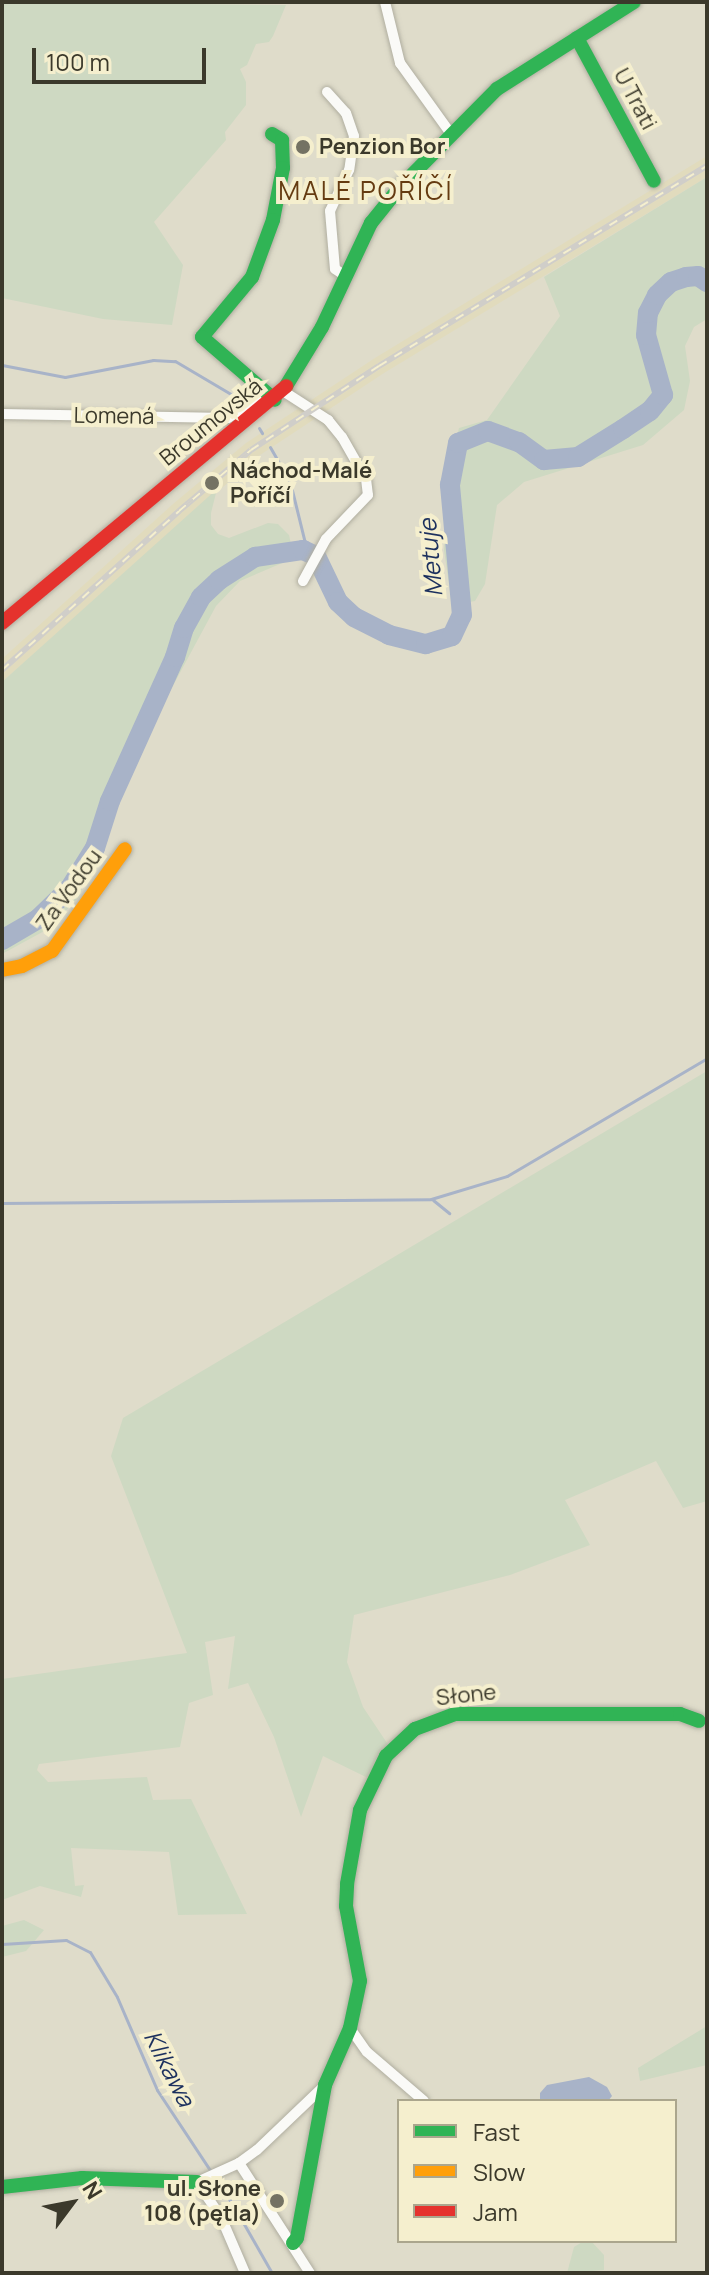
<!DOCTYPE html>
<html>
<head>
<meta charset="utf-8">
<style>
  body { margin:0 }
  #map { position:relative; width:709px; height:2275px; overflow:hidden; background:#dfdcca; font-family:Manrope,sans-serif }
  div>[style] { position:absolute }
  .built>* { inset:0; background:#e1dbbd }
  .green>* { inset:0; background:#ced9c2 }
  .water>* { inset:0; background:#a8b3c8 }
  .stream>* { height:3px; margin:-1.5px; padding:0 1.5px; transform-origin:1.5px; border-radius:1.5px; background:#a8b3c8 }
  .river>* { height:20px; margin:-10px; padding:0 10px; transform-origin:10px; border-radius:10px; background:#a8b3c8 }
  .roads { filter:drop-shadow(0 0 2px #b0aea0) drop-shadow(0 0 2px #b0aea0) }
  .street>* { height:10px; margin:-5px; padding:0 5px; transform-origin:5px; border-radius:5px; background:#fafaf7 }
  .fast>* { height:14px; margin:-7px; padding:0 7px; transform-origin:7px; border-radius:7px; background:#30b455 }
  .slow>* { height:14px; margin:-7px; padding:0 7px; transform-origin:7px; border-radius:7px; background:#ff9f0a }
  .jam>* { height:14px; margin:-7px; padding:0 7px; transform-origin:7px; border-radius:7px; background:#e5322d }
  .rail>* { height:6px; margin-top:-3px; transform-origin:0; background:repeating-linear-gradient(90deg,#f5efce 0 9px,#d0cec9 0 18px); box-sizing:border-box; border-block:2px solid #d0cec9 }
  .dots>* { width:22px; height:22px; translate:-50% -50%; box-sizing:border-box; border:4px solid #f5efce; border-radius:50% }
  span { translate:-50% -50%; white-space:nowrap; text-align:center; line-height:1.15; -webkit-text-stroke:8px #f5efce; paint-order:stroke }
  .street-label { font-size:22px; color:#3b392b }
  .poi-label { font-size:22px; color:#3b392b; font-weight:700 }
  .left { translate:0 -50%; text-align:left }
  .right { translate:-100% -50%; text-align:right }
  .water-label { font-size:24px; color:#1c305e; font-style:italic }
  .quarter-label { font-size:26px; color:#653b11; letter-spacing:2px }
  .frame { position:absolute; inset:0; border:4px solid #3b392b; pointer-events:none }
  .legend { position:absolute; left:397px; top:2099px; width:280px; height:144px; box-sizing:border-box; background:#f5efce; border:2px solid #aba68d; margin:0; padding:10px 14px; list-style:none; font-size:24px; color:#3b392b }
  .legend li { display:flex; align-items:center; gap:16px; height:40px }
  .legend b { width:40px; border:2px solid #aba68d }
  .north { position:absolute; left:32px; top:2163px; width:80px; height:80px; -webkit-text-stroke:6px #f5efce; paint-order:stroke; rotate:58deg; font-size:22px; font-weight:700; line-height:32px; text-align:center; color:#3b392b }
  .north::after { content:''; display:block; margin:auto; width:28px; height:36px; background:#3b392b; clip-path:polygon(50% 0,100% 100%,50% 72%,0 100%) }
  .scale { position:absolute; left:32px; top:48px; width:174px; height:36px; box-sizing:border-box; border:4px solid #3b392b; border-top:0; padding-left:10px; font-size:24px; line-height:28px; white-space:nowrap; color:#3b392b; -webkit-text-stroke:6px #f5efce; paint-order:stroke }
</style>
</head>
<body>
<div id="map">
  <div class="built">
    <i style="clip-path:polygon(707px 156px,707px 177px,384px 373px,257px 457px,2px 682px,2px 659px,173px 504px,246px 443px,375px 358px)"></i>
  </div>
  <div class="green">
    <i style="clip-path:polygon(2px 2px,286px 5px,273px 36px,269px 42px,256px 44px,247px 65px,240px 69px,246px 82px,246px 105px,225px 132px,226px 140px,154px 222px,183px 265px,172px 325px,103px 319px,2px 298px)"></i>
    <i style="clip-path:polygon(707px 177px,707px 319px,694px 327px,685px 346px,690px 381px,684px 410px,643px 445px,524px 482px,497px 505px,485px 584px,475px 601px,452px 605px,444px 550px,449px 466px,459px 428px,487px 420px,560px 316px,544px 277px)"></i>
    <i style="clip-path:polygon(217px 489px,211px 513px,211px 525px,218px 534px,229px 538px,268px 523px,278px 524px,289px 535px,294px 558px,240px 581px,216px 606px,148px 732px,79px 897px,48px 929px,2px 954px,2px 682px)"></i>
    <i style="clip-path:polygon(707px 1071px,707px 1501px,683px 1508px,656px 1461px,565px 1500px,590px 1545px,510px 1575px,354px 1615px,347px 1662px,363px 1707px,389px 1746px,375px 1761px,368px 1778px,323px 1756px,301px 1817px,274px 1737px,248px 1683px,228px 1689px,235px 1636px,205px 1642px,213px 1695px,189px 1703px,180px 1747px,39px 1764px,37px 1770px,48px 1782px,147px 1777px,153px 1800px,191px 1799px,247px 1914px,178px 1915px,169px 1852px,71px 1848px,75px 1886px,84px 1885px,81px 1897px,40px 1886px,2px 1900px,2px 1679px,187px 1653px,111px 1456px,123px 1418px)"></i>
    <i style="clip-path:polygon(24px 1920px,44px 1930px,26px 1951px,2px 1957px,2px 1926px)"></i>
    <i style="clip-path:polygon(707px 2026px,707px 2065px,640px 2081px,638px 2068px)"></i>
    <i style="clip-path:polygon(584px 2241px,591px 2241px,604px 2255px,604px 2270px,567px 2273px,574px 2247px)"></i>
  </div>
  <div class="water">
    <i style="clip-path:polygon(589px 2077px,607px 2087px,612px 2096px,608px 2101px,540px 2101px,540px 2093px,547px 2085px)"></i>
  </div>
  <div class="stream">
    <i style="left:2px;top:365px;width:64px;rotate:10.8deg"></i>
    <i style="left:65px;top:377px;width:90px;rotate:-10.9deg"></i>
    <i style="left:153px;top:360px;width:22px;rotate:3deg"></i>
    <i style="left:175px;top:361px;width:82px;rotate:30.6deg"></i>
    <i style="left:259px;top:428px;width:6px;rotate:59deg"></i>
    <i style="left:270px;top:447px;width:40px;rotate:60.3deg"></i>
    <i style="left:290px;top:482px;width:71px;rotate:76.2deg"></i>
    <i style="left:433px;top:1200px;width:21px;rotate:39deg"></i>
    <i style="left:2px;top:1203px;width:429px;rotate:-0.5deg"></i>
    <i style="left:431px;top:1199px;width:79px;rotate:-16.8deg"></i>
    <i style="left:507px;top:1176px;width:232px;rotate:-30.5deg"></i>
    <i style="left:2px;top:1944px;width:64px;rotate:-3.6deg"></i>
    <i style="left:66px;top:1940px;width:27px;rotate:27deg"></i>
    <i style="left:90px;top:1952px;width:52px;rotate:59deg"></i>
    <i style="left:117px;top:1997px;width:101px;rotate:66.7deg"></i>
    <i style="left:157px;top:2090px;width:138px;rotate:56.5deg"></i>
    <i style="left:233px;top:2205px;width:78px;rotate:60.2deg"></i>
  </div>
  <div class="river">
    <i style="left:2px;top:940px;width:42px;rotate:-30.3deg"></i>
    <i style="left:38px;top:919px;width:45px;rotate:-44.1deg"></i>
    <i style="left:70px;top:888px;width:47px;rotate:-58deg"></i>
    <i style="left:95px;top:848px;width:49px;rotate:-72.3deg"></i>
    <i style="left:110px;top:801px;width:158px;rotate:-65.7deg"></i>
    <i style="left:175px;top:657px;width:30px;rotate:-73deg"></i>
    <i style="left:184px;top:628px;width:35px;rotate:-61deg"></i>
    <i style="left:201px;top:597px;width:25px;rotate:-43deg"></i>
    <i style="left:219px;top:580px;width:43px;rotate:-32.6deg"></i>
    <i style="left:255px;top:557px;width:49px;rotate:-8.3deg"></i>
    <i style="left:303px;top:550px;width:14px;rotate:25deg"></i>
    <i style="left:316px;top:556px;width:51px;rotate:64.4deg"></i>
    <i style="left:338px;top:602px;width:22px;rotate:43deg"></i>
    <i style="left:354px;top:617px;width:39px;rotate:27deg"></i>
    <i style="left:389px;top:635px;width:38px;rotate:14deg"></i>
    <i style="left:426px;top:644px;width:27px;rotate:-17deg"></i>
    <i style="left:452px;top:636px;width:23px;rotate:-65deg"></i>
    <i style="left:462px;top:615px;width:131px;rotate:-95.3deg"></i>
    <i style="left:450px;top:485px;width:43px;rotate:-79.2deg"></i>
    <i style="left:458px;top:443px;width:32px;rotate:-22deg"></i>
    <i style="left:488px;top:431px;width:33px;rotate:20deg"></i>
    <i style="left:519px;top:442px;width:31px;rotate:36deg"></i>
    <i style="left:544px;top:460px;width:34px;rotate:-5deg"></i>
    <i style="left:578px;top:457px;width:53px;rotate:-31.9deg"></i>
    <i style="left:623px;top:429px;width:32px;rotate:-34deg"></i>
    <i style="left:650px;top:411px;width:21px;rotate:-51deg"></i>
    <i style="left:663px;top:395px;width:62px;rotate:-105.8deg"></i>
    <i style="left:646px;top:335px;width:22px;rotate:-85deg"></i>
    <i style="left:648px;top:313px;width:20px;rotate:-63deg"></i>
    <i style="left:657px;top:295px;width:19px;rotate:-43deg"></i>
    <i style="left:671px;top:282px;width:16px;rotate:-18deg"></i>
    <i style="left:686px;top:277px;width:12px;rotate:-5deg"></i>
    <i style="left:698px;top:276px;width:11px;rotate:34deg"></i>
  </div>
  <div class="roads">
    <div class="street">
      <i style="left:385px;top:2px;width:63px;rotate:76.2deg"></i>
      <i style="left:400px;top:63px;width:87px;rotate:54.3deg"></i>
      <i style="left:327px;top:92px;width:28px;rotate:48deg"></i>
      <i style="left:346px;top:113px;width:24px;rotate:71deg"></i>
      <i style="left:354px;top:136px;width:34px;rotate:98deg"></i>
      <i style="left:349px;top:170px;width:45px;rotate:114.9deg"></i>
      <i style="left:330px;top:211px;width:58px;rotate:85.1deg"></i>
      <i style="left:335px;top:269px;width:11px;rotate:34deg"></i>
      <i style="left:283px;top:391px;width:54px;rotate:32.8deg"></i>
      <i style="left:328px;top:420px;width:22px;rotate:51deg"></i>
      <i style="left:342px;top:437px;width:48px;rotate:60.3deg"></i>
      <i style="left:366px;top:479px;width:16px;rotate:83deg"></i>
      <i style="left:368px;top:495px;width:61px;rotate:133.7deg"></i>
      <i style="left:326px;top:539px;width:48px;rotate:118.7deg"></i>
      <i style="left:2px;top:414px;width:226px;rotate:1deg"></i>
      <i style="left:228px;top:418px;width:31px;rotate:-32deg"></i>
      <i style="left:254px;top:402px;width:16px;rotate:-63deg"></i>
      <i style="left:350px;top:2028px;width:29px;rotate:55deg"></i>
      <i style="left:367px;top:2052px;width:75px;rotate:40.7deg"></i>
      <i style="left:239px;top:2163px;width:131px;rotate:57.2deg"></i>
      <i style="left:245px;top:2273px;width:61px;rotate:-113.2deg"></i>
      <i style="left:221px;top:2217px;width:42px;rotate:-124.4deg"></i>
      <i style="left:197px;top:2182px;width:46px;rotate:-24.3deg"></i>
      <i style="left:239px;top:2163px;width:22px;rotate:-36deg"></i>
      <i style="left:257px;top:2150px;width:94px;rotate:-43.7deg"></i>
    </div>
    <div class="fast">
      <i style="left:577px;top:38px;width:162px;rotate:61.7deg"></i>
      <i style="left:272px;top:134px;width:12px;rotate:31deg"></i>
      <i style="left:282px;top:140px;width:28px;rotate:88deg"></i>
      <i style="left:283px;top:168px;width:53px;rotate:100.9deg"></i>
      <i style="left:273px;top:220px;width:61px;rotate:110.2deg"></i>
      <i style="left:252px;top:277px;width:78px;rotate:129.8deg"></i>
      <i style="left:202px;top:337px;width:96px;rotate:40.8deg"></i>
      <i style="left:286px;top:386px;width:69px;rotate:-58.6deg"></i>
      <i style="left:322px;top:327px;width:115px;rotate:-64.8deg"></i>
      <i style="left:371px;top:223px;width:46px;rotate:-51.1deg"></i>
      <i style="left:400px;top:187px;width:138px;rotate:-45.3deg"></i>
      <i style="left:497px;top:89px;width:162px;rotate:-32.4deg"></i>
      <i style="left:2px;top:2187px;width:81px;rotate:-6.4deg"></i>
      <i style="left:82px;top:2178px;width:115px;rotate:2deg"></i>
      <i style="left:293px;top:2243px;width:6px;rotate:-51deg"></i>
      <i style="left:297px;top:2238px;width:156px;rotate:-79.6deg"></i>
      <i style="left:325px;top:2085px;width:62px;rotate:-66.3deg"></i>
      <i style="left:350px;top:2028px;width:48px;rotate:-78deg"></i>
      <i style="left:360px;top:1981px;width:76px;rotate:-100.6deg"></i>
      <i style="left:346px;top:1906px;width:22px;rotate:-87deg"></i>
      <i style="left:347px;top:1884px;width:75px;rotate:-80deg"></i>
      <i style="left:360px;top:1810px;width:60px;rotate:-64.3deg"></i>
      <i style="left:386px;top:1756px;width:40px;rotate:-43deg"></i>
      <i style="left:415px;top:1729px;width:43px;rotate:-20.6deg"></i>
      <i style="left:455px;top:1714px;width:225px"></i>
      <i style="left:680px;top:1714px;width:20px;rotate:20deg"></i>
    </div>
    <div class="slow">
      <i style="left:2px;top:970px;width:20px;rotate:-11deg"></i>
      <i style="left:22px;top:966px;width:34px;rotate:-27deg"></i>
      <i style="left:52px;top:951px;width:125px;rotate:-54.4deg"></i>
    </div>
    <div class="jam">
      <i style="left:2px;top:623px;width:370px;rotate:-39.8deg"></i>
    </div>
  </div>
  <div class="rail">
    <i style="left:2px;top:670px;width:238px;rotate:-41.9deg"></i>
    <i style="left:179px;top:511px;width:94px;rotate:-40.3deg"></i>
    <i style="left:251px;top:450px;width:153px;rotate:-33.3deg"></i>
    <i style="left:379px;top:366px;width:384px;rotate:-31.4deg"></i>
  </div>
  <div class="dots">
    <i style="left:303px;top:147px;background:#747263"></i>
    <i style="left:212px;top:483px;background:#747263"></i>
    <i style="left:277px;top:2201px;background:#747263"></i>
  </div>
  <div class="street-label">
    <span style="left:635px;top:99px;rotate:62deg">U Trati</span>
    <span style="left:114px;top:416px;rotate:1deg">Lomená</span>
    <span style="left:211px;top:422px;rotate:-39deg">Broumovská</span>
    <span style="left:69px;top:890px;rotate:-54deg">Za Vodou</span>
    <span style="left:466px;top:1695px;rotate:-6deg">Słone</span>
  </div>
  <div class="poi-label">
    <span class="left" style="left:319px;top:147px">Penzion Bor</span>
    <span class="left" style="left:230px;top:483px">Náchod-Malé<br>Poříčí</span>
    <span class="right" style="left:261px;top:2201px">ul. Słone<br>108 (pętla)</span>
  </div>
  <div class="water-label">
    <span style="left:430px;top:558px;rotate:-95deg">Metuje</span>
    <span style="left:170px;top:2068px;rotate:63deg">Klikawa</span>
  </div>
  <div class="quarter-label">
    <span style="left:366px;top:191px">MALÉ POŘÍČÍ</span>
  </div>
  <div class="frame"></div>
  <ul class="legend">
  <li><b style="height:10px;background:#30b455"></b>Fast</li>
  <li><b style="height:10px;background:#ff9f0a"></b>Slow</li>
  <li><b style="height:10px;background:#e5322d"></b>Jam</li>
  </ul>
  <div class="north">N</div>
  <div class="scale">100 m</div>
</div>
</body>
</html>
